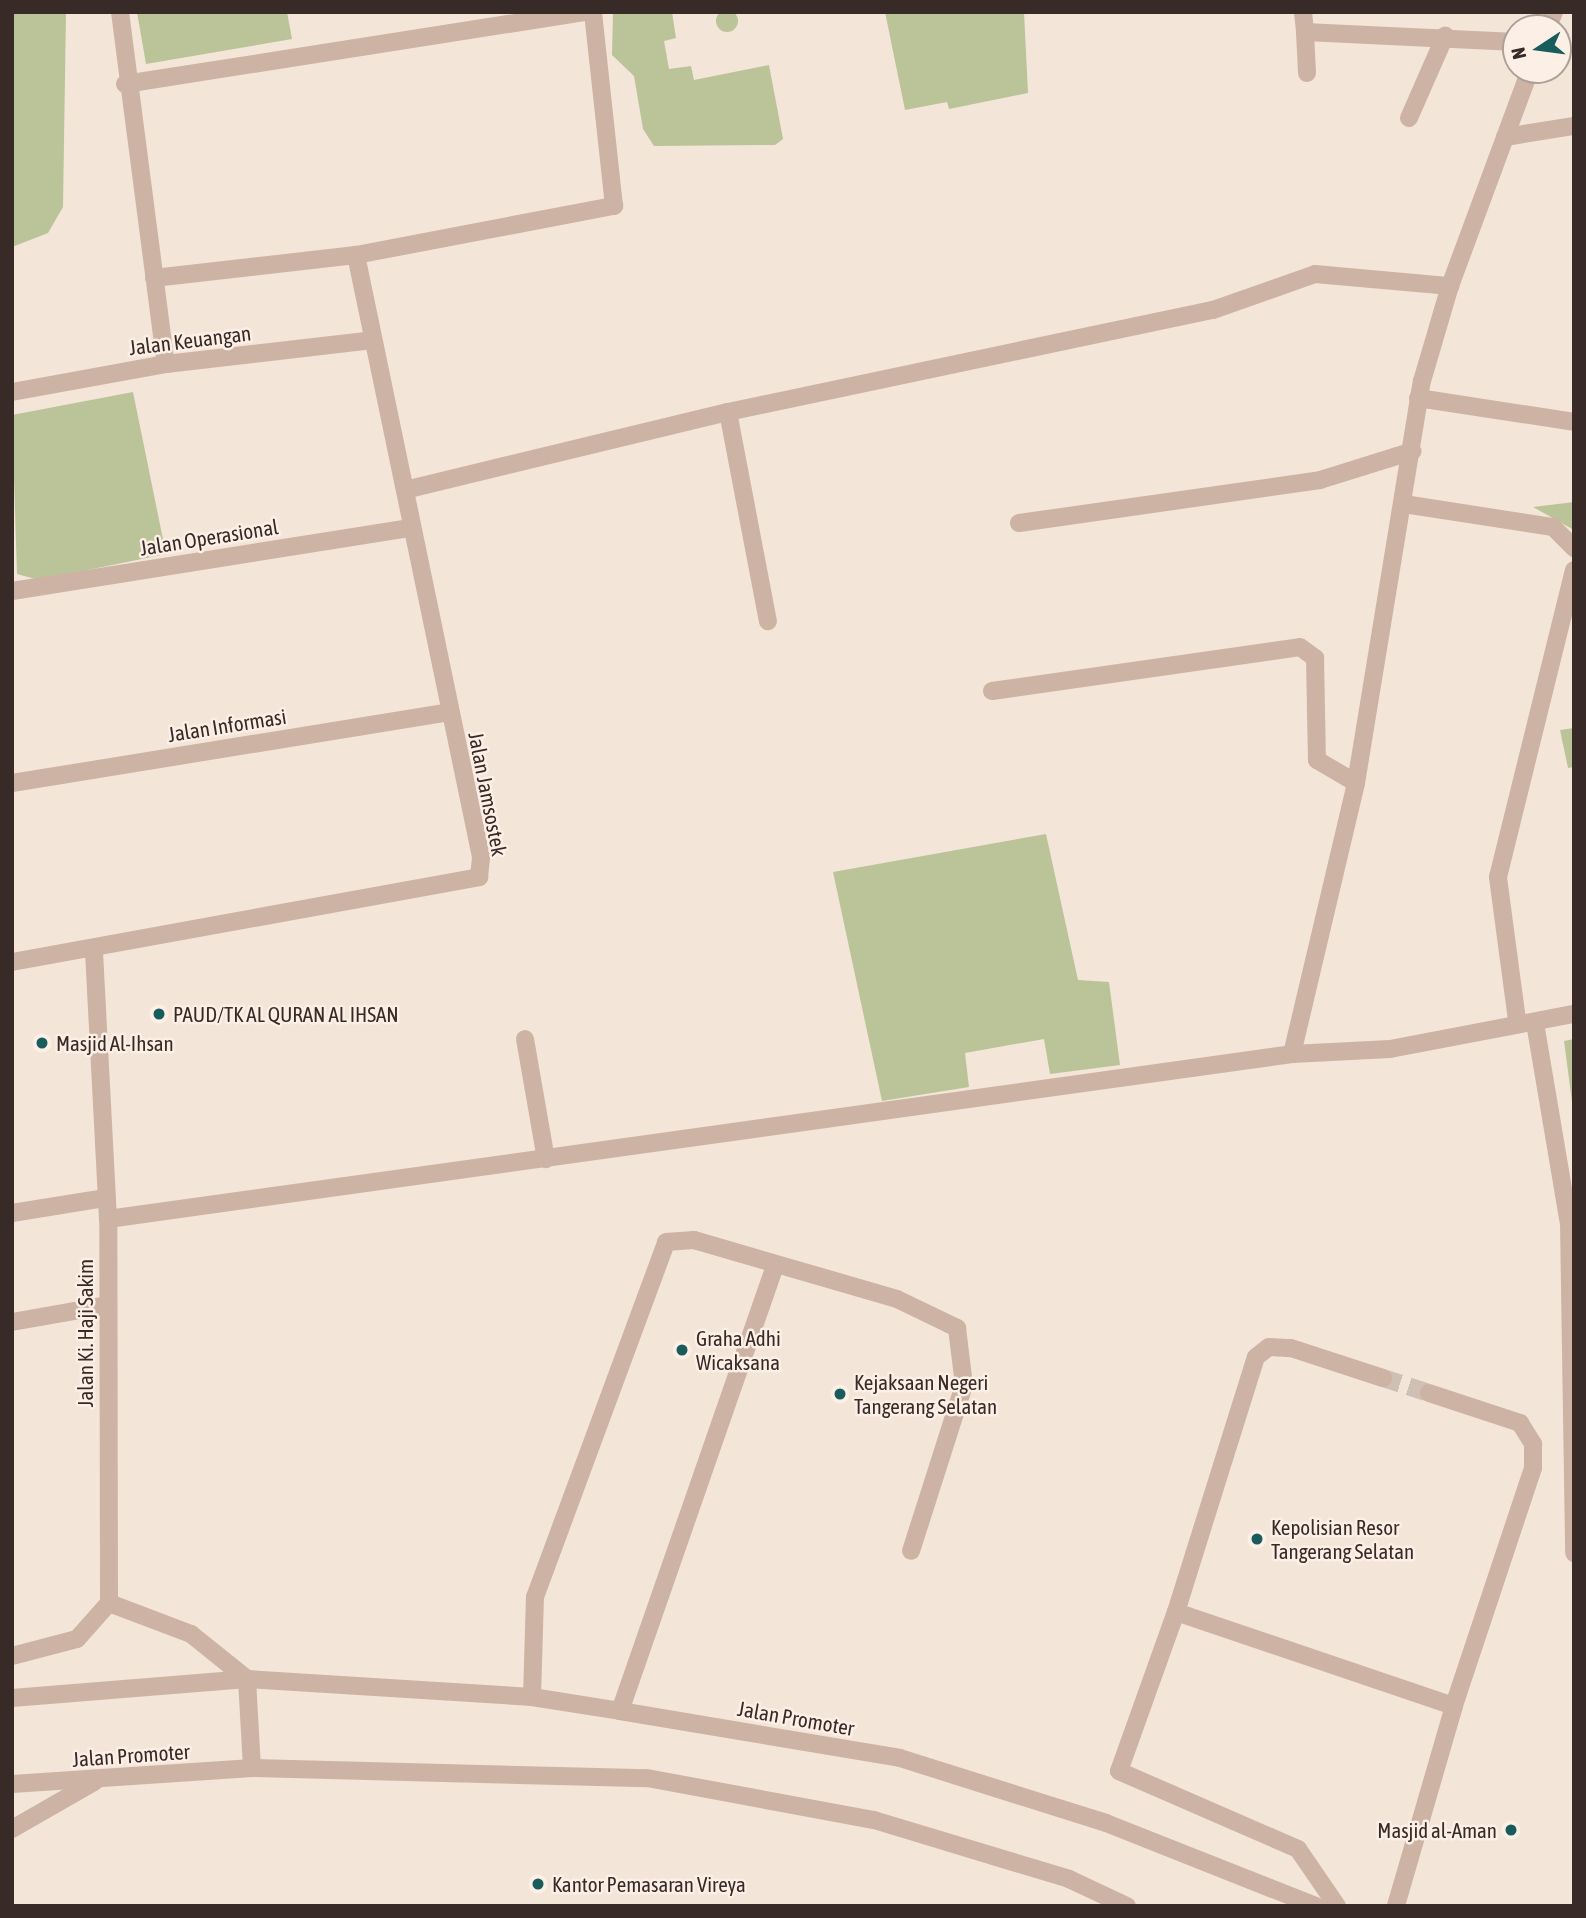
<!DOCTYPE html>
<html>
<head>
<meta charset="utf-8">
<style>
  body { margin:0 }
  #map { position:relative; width:1586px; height:1918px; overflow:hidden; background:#f4e5d9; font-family:"Asap Condensed",sans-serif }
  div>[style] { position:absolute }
  .green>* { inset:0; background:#bac498 }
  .round { border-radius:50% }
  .minor-tunnel>* { height:18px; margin-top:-9px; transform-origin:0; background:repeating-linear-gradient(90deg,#cec0b5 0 18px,transparent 0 27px) }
  .minor>* { height:18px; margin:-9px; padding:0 9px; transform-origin:9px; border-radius:9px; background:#cdb3a4 }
  .dots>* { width:19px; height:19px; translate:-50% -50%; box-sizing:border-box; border:4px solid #fbefe6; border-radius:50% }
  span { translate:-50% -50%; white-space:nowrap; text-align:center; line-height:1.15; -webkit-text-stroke:5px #fbefe6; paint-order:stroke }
  .street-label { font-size:21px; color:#382a26 }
  .poi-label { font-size:21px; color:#382a26 }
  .left { translate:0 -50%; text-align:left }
  .right { translate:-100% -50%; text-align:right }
  .frame { position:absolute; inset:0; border:14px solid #382a26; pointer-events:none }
  .north { position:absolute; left:1502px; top:14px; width:70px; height:70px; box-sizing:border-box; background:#fbefe6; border:2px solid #ada099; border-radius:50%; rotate:257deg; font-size:19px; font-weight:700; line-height:28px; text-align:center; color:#382a26 }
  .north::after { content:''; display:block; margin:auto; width:24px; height:32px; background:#185d5b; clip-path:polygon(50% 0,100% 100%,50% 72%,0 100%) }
</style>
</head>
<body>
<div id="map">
  <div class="green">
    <i class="round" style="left:716px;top:10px;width:22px;height:22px"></i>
    <i style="clip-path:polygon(12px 12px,66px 12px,63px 207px,48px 233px,12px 247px)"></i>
    <i style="clip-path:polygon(137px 12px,287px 12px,292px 39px,146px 64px)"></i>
    <i style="clip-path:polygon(613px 12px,672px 12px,676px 38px,664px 41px,669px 69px,691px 66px,694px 80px,769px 65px,783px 139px,775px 145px,654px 146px,643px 129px,634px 76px,612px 55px)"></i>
    <i style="clip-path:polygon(885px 12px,1024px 12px,1028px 93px,949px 109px,947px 102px,905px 110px)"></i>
    <i style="clip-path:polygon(133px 392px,166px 554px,39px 580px,17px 574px,12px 415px)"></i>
    <i style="clip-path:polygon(1574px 502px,1574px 530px,1533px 507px)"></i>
    <i style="clip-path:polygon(1574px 728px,1574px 767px,1568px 768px,1560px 730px)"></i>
    <i style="clip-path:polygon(1046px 834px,1078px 980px,1109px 982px,1120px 1065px,1050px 1074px,1044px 1039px,965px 1053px,969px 1087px,882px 1101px,833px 872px)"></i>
    <i style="clip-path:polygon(1574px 1039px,1574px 1117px,1564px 1041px)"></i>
  </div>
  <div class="minor-tunnel">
    <i style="left:1383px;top:1378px;width:48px;rotate:18.1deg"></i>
  </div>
  <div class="minor">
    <i style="left:120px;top:12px;width:355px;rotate:82.6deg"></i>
    <i style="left:1303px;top:12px;width:20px;rotate:84deg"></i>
    <i style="left:1547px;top:28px;width:17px;rotate:-66deg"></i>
    <i style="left:1307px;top:73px;width:41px;rotate:-92.8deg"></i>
    <i style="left:1305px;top:32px;width:211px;rotate:2.7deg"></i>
    <i style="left:125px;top:84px;width:468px;rotate:-8.9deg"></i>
    <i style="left:1409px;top:118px;width:90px;rotate:-66.3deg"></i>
    <i style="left:1505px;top:137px;width:70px;rotate:-9.1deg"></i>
    <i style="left:154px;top:278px;width:203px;rotate:-6.5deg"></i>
    <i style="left:356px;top:255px;width:263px;rotate:-10.8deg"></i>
    <i style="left:614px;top:206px;width:195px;rotate:-96.2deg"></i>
    <i style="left:12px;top:392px;width:157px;rotate:-10.3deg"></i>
    <i style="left:166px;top:364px;width:208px;rotate:-6.6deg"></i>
    <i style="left:1418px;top:398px;width:158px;rotate:8.7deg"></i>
    <i style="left:728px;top:412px;width:213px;rotate:79.2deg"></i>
    <i style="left:405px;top:490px;width:332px;rotate:-13.6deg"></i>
    <i style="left:728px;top:412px;width:496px;rotate:-11.9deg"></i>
    <i style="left:1213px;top:310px;width:108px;rotate:-19.4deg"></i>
    <i style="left:1315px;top:274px;width:136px;rotate:5.1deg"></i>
    <i style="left:1404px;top:504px;width:151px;rotate:8.8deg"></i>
    <i style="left:1553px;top:527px;width:30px;rotate:45deg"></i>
    <i style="left:1019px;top:523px;width:304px;rotate:-8.1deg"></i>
    <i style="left:1320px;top:480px;width:97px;rotate:-17.3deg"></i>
    <i style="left:12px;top:591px;width:405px;rotate:-9deg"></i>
    <i style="left:992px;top:691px;width:311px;rotate:-8.1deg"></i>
    <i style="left:1300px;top:647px;width:19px;rotate:36deg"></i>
    <i style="left:1315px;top:658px;width:102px;rotate:88.9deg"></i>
    <i style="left:1317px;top:760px;width:45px;rotate:30.5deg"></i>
    <i style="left:12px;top:783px;width:443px;rotate:-9.2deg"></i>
    <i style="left:12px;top:962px;width:475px;rotate:-10.3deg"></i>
    <i style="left:479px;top:877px;width:20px;rotate:-84deg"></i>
    <i style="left:481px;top:857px;width:615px;rotate:-101.73deg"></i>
    <i style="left:1517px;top:1020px;width:144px;rotate:-97.6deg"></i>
    <i style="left:1498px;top:877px;width:316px;rotate:-76.1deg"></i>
    <i style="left:1535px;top:1023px;width:203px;rotate:80.4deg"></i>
    <i style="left:1569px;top:1223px;width:330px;rotate:89.1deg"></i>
    <i style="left:525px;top:1039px;width:122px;rotate:80.1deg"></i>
    <i style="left:1292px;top:1054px;width:278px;rotate:-76.7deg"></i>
    <i style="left:1356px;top:783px;width:407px;rotate:-80.7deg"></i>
    <i style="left:1422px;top:381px;width:99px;rotate:-73.6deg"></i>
    <i style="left:1450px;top:286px;width:230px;rotate:-69.7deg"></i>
    <i style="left:12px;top:1213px;width:95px;rotate:-9.1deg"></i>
    <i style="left:108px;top:1219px;width:1195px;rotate:-7.93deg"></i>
    <i style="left:1292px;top:1054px;width:98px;rotate:-2.9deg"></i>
    <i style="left:1390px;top:1049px;width:187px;rotate:-10.8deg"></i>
    <i style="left:12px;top:1322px;width:97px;rotate:-10deg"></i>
    <i style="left:1429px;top:1393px;width:96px;rotate:18.2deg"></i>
    <i style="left:1520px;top:1423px;width:25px;rotate:58deg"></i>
    <i style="left:1533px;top:1444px;width:24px;rotate:90deg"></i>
    <i style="left:1533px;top:1468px;width:251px;rotate:108.4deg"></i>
    <i style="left:109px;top:1603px;width:88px;rotate:20.7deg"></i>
    <i style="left:191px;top:1634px;width:72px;rotate:38.8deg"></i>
    <i style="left:1176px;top:1612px;width:267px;rotate:-72.6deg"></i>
    <i style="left:1256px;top:1357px;width:16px;rotate:-38deg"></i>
    <i style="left:1269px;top:1347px;width:22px;rotate:3deg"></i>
    <i style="left:1291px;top:1348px;width:97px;rotate:18.1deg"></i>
    <i style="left:12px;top:1656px;width:67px;rotate:-14.7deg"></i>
    <i style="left:77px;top:1639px;width:48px;rotate:-48.4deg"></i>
    <i style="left:109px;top:1603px;width:384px;rotate:-90.1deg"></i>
    <i style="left:108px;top:1219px;width:271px;rotate:-93deg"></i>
    <i style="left:247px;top:1679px;width:89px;rotate:86.8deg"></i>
    <i style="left:532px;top:1697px;width:100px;rotate:-88.3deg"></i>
    <i style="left:535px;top:1597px;width:378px;rotate:-69.7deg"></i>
    <i style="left:666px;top:1242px;width:28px;rotate:-4deg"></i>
    <i style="left:694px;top:1240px;width:211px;rotate:16.2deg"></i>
    <i style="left:897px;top:1299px;width:67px;rotate:25.8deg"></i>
    <i style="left:957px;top:1328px;width:57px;rotate:83deg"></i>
    <i style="left:964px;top:1385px;width:174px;rotate:107.7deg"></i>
    <i style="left:12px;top:1698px;width:236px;rotate:-4.6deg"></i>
    <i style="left:247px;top:1679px;width:286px;rotate:3.6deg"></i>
    <i style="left:532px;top:1697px;width:89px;rotate:9deg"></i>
    <i style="left:620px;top:1711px;width:284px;rotate:9.5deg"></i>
    <i style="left:900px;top:1758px;width:216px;rotate:17.5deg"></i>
    <i style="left:1106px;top:1823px;width:226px;rotate:21.6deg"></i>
    <i style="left:620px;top:1711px;width:469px;rotate:-70.8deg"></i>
    <i style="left:12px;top:1784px;width:241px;rotate:-3.8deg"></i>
    <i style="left:252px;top:1768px;width:395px;rotate:1.5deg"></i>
    <i style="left:647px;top:1778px;width:231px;rotate:10.5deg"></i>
    <i style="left:874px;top:1820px;width:204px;rotate:16.8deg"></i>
    <i style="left:1069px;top:1879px;width:64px;rotate:25deg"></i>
    <i style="left:12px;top:1829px;width:95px;rotate:-29.8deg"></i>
    <i style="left:1337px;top:1906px;width:69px;rotate:-124.4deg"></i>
    <i style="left:1298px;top:1849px;width:195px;rotate:-156.5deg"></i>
    <i style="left:1119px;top:1771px;width:169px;rotate:-70.3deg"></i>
    <i style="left:1176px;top:1612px;width:293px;rotate:18.7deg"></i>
    <i style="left:1454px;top:1706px;width:208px;rotate:106.2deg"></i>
  </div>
  <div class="dots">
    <i style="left:159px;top:1014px;background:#185d5b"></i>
    <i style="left:42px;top:1043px;background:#185d5b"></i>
    <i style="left:682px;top:1350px;background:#185d5b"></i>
    <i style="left:840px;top:1394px;background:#185d5b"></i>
    <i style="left:1257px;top:1539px;background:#185d5b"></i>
    <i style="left:1511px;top:1830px;background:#185d5b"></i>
    <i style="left:538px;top:1884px;background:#185d5b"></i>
  </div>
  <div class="street-label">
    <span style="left:190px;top:340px;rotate:-7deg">Jalan Keuangan</span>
    <span style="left:209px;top:537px;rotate:-9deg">Jalan Operasional</span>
    <span style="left:227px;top:725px;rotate:-9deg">Jalan Informasi</span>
    <span style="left:488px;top:794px;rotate:79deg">Jalan Jamsostek</span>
    <span style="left:85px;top:1333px;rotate:-90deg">Jalan Ki. Haji Sakim</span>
    <span style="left:796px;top:1718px;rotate:10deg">Jalan Promoter</span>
    <span style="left:131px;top:1755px;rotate:-4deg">Jalan Promoter</span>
  </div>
  <div class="poi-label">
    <span class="left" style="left:173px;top:1014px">PAUD/TK AL QURAN AL IHSAN</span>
    <span class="left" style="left:56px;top:1043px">Masjid Al-Ihsan</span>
    <span class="left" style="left:696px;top:1350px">Graha Adhi<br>Wicaksana</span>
    <span class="left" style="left:854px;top:1394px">Kejaksaan Negeri<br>Tangerang Selatan</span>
    <span class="left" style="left:1271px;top:1539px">Kepolisian Resor<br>Tangerang Selatan</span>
    <span class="right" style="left:1497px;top:1830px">Masjid al-Aman</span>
    <span class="left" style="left:552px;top:1884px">Kantor Pemasaran Vireya</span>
  </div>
  <div class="frame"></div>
  <div class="north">N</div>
</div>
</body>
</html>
